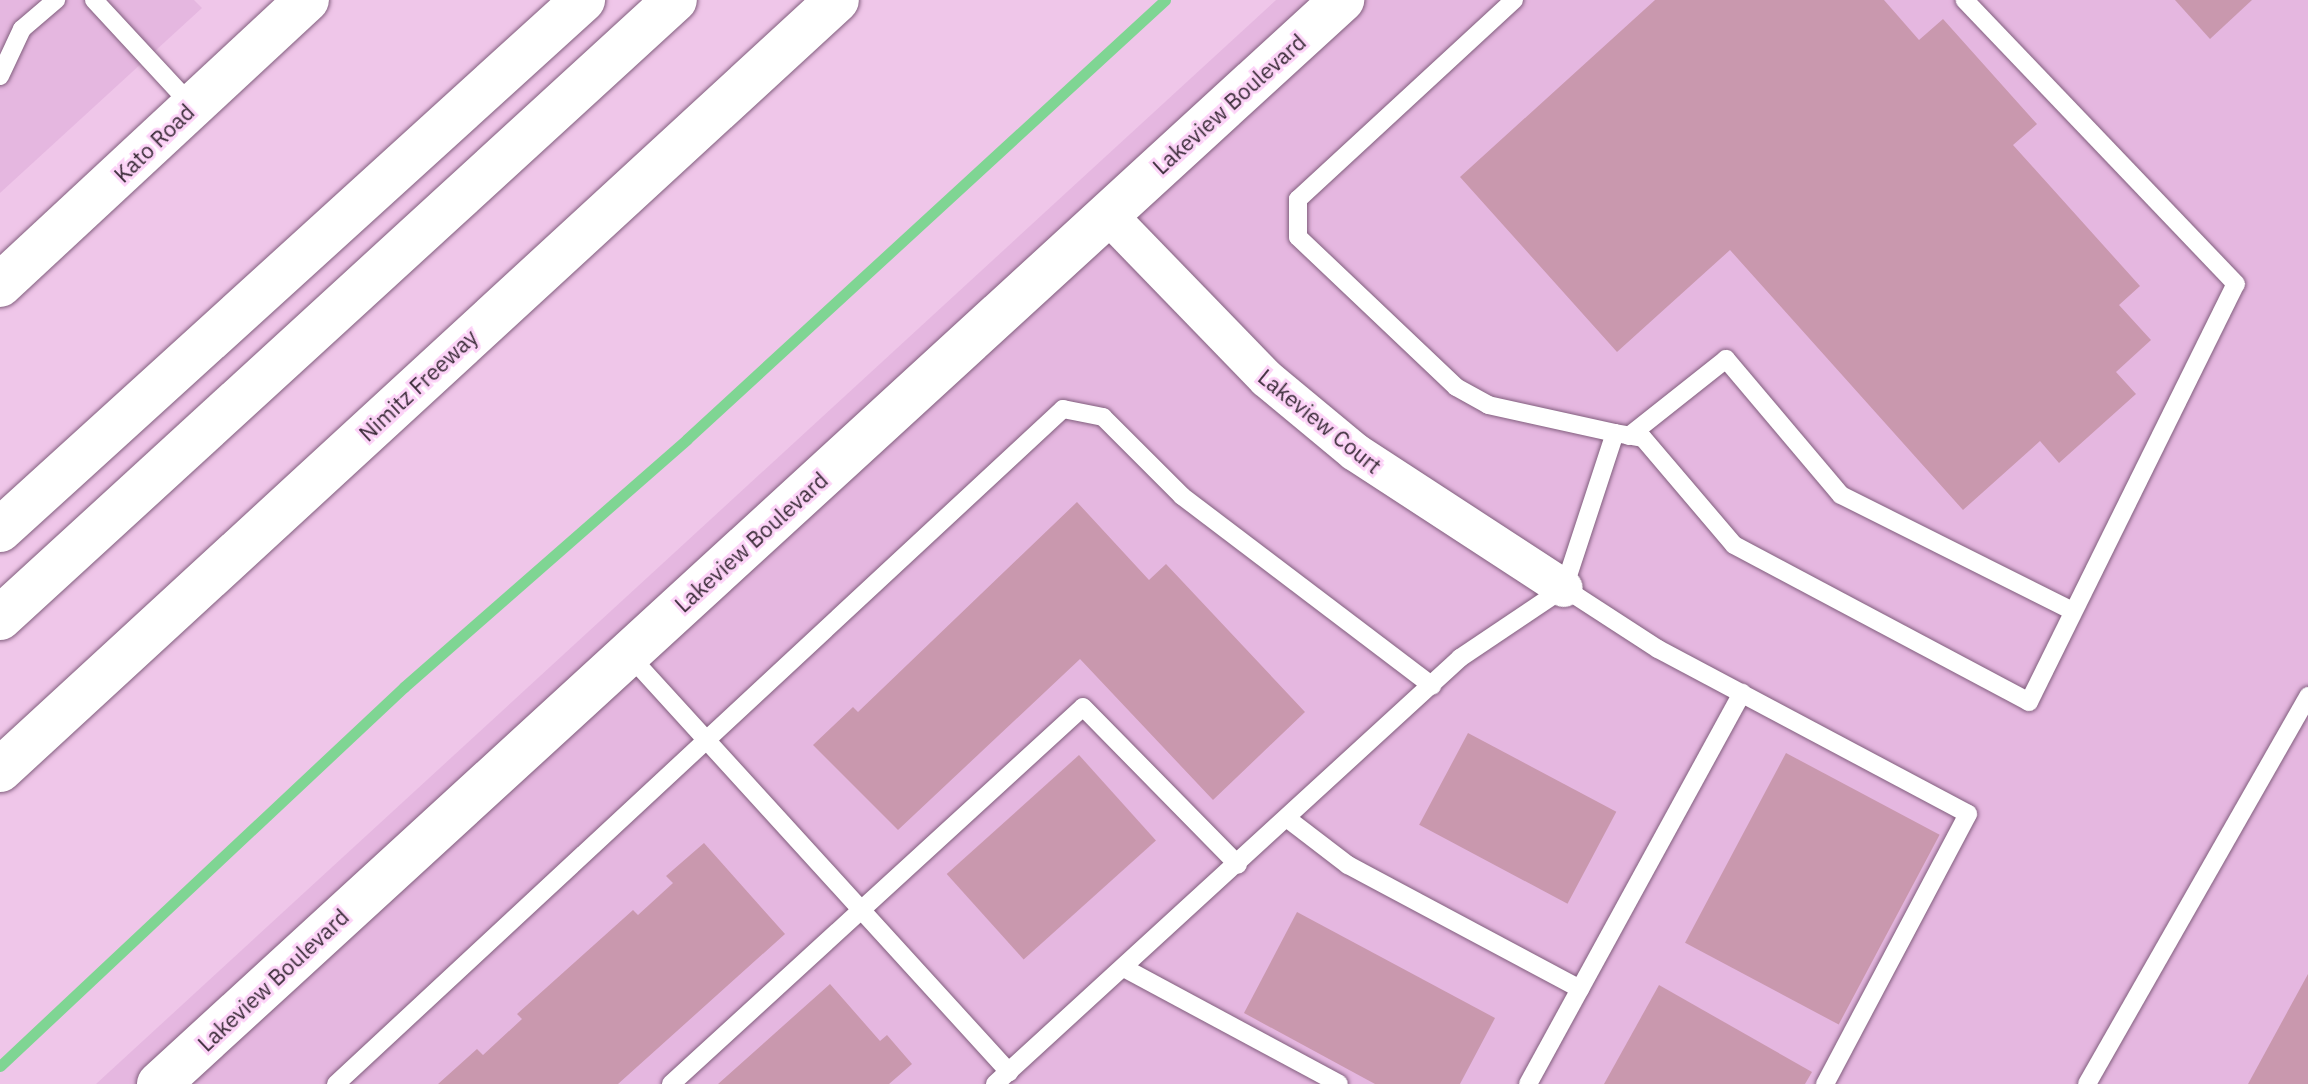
<!DOCTYPE html>
<html>
<head>
<meta charset="utf-8">
<style>
  body { margin:0 }
  #map { position:relative; width:2308px; height:1084px; overflow:hidden; background:#efc6e9; font-family:"IBM Plex Sans",sans-serif }
  div>[style] { position:absolute }
  .built>* { inset:0; background:#e5b7e0 }
  .stream>* { height:11px; margin:-5.5px; padding:0 5.5px; transform-origin:5.5px; border-radius:5.5px; background:#7fd593 }
  .building>* { inset:0; background:#c998ae; transform-origin:0 0 }
  .roads { filter:drop-shadow(0 0 2px #815e7d) drop-shadow(0 0 2px #815e7d) }
  .service>* { height:18px; margin:-9px; padding:0 9px; transform-origin:9px; border-radius:9px; background:#fff }
  .minor>* { height:38px; margin:-19px; padding:0 19px; transform-origin:19px; border-radius:19px; background:#fff }
  .tertiary>* { height:44px; margin:-22px; padding:0 22px; transform-origin:22px; border-radius:22px; background:#fff }
  .motorway>* { height:44px; margin:-22px; padding:0 22px; transform-origin:22px; border-radius:22px; background:#fff }
  span { translate:-50% -50%; white-space:nowrap; text-align:center; line-height:1.15; -webkit-text-stroke:6px #fcd3f7; paint-order:stroke }
  .street-label { font-size:22px; color:#392a37 }
</style>
</head>
<body>
<div id="map">
  <div class="built">
    <i style="clip-path:polygon(0 0,194px 0,202px 8px,0 193px)"></i>
    <i style="clip-path:polygon(1276px 0,2308px 0,2308px 1084px,96px 1084px)"></i>
  </div>
  <div class="stream">
    <i style="left:0;top:1066px;width:554px;rotate:-43.17deg"></i>
    <i style="left:404px;top:687px;width:376px;rotate:-41.2deg"></i>
    <i style="left:687px;top:439px;width:649px;rotate:-42.56deg"></i>
  </div>
  <div class="building">
    <i style="clip-path:polygon(1655px 0,1884px 0,1919px 40px,1943px 19px,2037px 124px,2013px 145px,2140px 286px,2119px 305px,2151px 340px,2116px 372px,2136px 394px,2059px 463px,2040px 441px,1963px 510px,1730px 250px,1617px 352px,1460px 177px)"></i>
    <i style="clip-path:polygon(2175px 0,2252px 0,2210px 39px)"></i>
    <i style="clip-path:polygon(1077px 502px,1149px 580px,1166px 564px,1305px 712px,1213px 800px,1080px 659px,898px 830px,813px 745px,853px 707px,858px 712px)"></i>
    <i style="left:1468px;top:733px;width:168px;height:104px;rotate:28deg"></i>
    <i style="left:1786px;top:753px;width:174px;height:215px;rotate:28deg"></i>
    <i style="left:1079px;top:755px;width:115px;height:178px;rotate:48deg"></i>
    <i style="clip-path:polygon(704px 843px,785px 934px,618px 1084px,438px 1084px,477px 1049px,483px 1055px,522px 1019px,517px 1014px,633px 910px,638px 915px,673px 883px,666px 876px)"></i>
    <i style="clip-path:polygon(1297px 912px,1495px 1018px,1460px 1084px,1375px 1084px,1244px 1013px)"></i>
    <i style="clip-path:polygon(2308px 974px,2308px 1084px,2248px 1084px)"></i>
    <i style="clip-path:polygon(830px 984px,880px 1041px,887px 1035px,912px 1064px,889px 1084px,718px 1084px)"></i>
    <i style="clip-path:polygon(1659px 985px,1812px 1072px,1805px 1084px,1604px 1084px)"></i>
  </div>
  <div class="roads">
    <div class="service">
      <i style="left:94px;top:0;width:144px;rotate:47.2deg"></i>
      <i style="left:1514px;top:0;width:294px;rotate:137.3deg"></i>
      <i style="left:1298px;top:199px;width:38px;rotate:90deg"></i>
      <i style="left:1298px;top:237px;width:218px;rotate:43.5deg"></i>
      <i style="left:1456px;top:387px;width:37px;rotate:29deg"></i>
      <i style="left:1488px;top:405px;width:130px;rotate:12.4deg"></i>
      <i style="left:0;top:76px;width:52px;rotate:-64.9deg"></i>
      <i style="left:22px;top:29px;width:45px;rotate:-40.5deg"></i>
      <i style="left:1629px;top:436px;width:124px;rotate:-38.4deg"></i>
      <i style="left:1726px;top:359px;width:178px;rotate:49.8deg"></i>
      <i style="left:1841px;top:495px;width:259px;rotate:26.6deg"></i>
      <i style="left:1564px;top:588px;width:112px;rotate:33deg"></i>
      <i style="left:1658px;top:649px;width:351px;rotate:28deg"></i>
      <i style="left:1968px;top:814px;width:306px;rotate:117.9deg"></i>
      <i style="left:628px;top:654px;width:566px;rotate:47.65deg"></i>
      <i style="left:1288px;top:819px;width:76px;rotate:37.5deg"></i>
      <i style="left:1348px;top:865px;width:263px;rotate:28.1deg"></i>
      <i style="left:1124px;top:968px;width:244px;rotate:28.3deg"></i>
      <i style="left:336px;top:1084px;width:992px;rotate:-42.88deg"></i>
      <i style="left:1063px;top:409px;width:41px;rotate:11.3deg"></i>
      <i style="left:1103px;top:417px;width:112px;rotate:45deg"></i>
      <i style="left:1182px;top:496px;width:314px;rotate:37.2deg"></i>
      <i style="left:671px;top:1084px;width:558px;rotate:-42.46deg"></i>
      <i style="left:1083px;top:707px;width:221px;rotate:45.5deg"></i>
      <i style="left:995px;top:1084px;width:631px;rotate:-42.49deg"></i>
      <i style="left:1460px;top:658px;width:125px;rotate:-33.9deg"></i>
      <i style="left:1564px;top:588px;width:163px;rotate:-71.8deg"></i>
      <i style="left:1615px;top:433px;width:28px;rotate:10deg"></i>
      <i style="left:1643px;top:438px;width:140px;rotate:49.6deg"></i>
      <i style="left:1734px;top:545px;width:334px;rotate:28deg"></i>
      <i style="left:2029px;top:702px;width:466px;rotate:-63.7deg"></i>
      <i style="left:2236px;top:284px;width:393px;rotate:-133.7deg"></i>
      <i style="left:1528px;top:1084px;width:446px;rotate:-61.3deg"></i>
      <i style="left:2087px;top:1084px;width:447px;rotate:-60.3deg"></i>
    </div>
    <div class="minor">
      <i style="left:1108px;top:215px;width:228px;rotate:45.9deg"></i>
      <i style="left:1267px;top:379px;width:114px;rotate:39.7deg"></i>
      <i style="left:1355px;top:452px;width:249px;rotate:33.1deg"></i>
    </div>
    <div class="tertiary">
      <i style="left:0;top:285px;width:419px;rotate:-42.9deg"></i>
      <i style="left:159px;top:1084px;width:1605px;rotate:-42.5deg"></i>
    </div>
    <div class="motorway">
      <i style="left:0;top:530px;width:788px;rotate:-42.27deg"></i>
      <i style="left:0;top:618px;width:915px;rotate:-42.48deg"></i>
      <i style="left:0;top:770px;width:1137px;rotate:-42.61deg"></i>
    </div>
  </div>
  <div class="street-label">
    <span style="left:1229px;top:104px;rotate:-42deg">Lakeview Boulevard</span>
    <span style="left:154px;top:143px;rotate:-44deg">Kato Road</span>
    <span style="left:418px;top:385px;rotate:-43deg">Nimitz Freeway</span>
    <span style="left:1320px;top:421px;rotate:39deg">Lakeview Court</span>
    <span style="left:751px;top:542px;rotate:-42deg">Lakeview Boulevard</span>
    <span style="left:273px;top:980px;rotate:-43deg">Lakeview Boulevard</span>
  </div>
</div>
</body>
</html>
